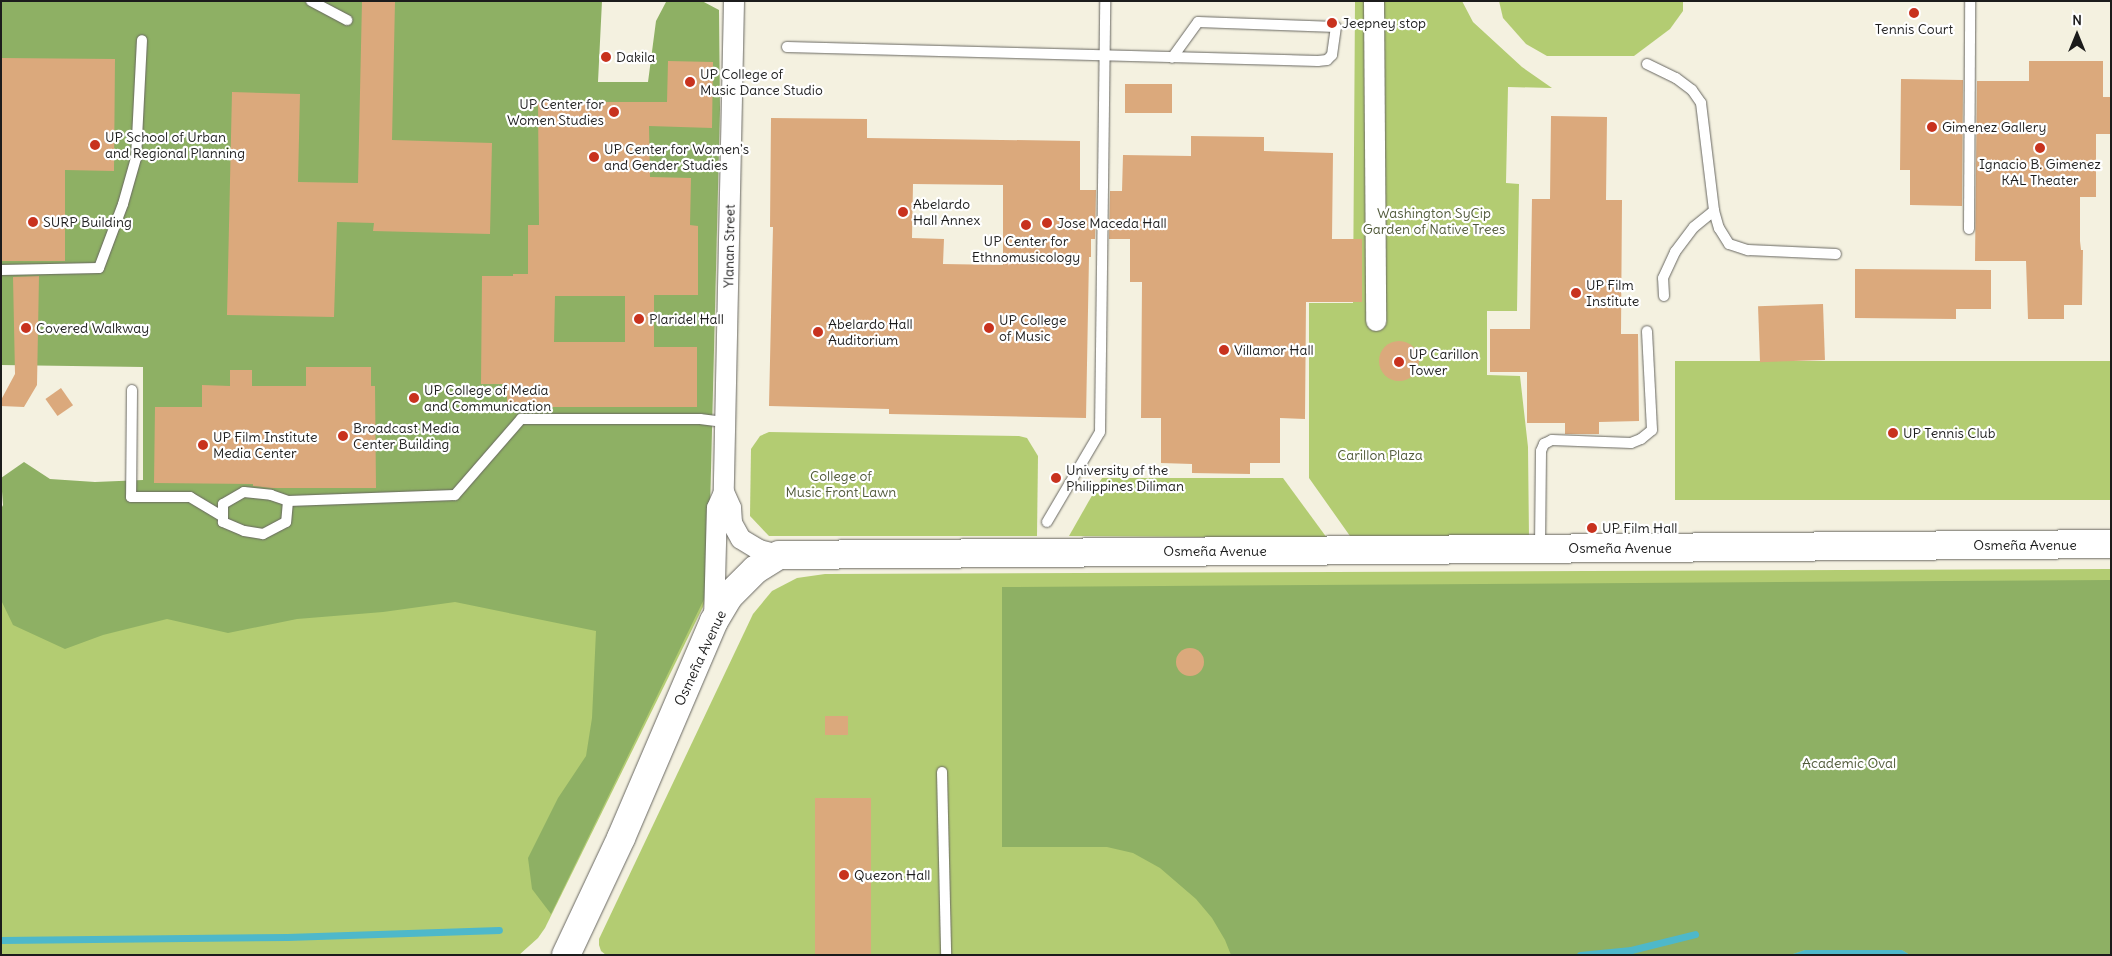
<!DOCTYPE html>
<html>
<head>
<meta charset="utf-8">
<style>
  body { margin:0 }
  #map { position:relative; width:2112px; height:956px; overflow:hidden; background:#f4f1e0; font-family:Delius,sans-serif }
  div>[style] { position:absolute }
  .green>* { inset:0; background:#b3cc72; transform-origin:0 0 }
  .forest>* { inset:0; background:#8eb064 }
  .water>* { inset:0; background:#4eb8ca }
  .stream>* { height:7px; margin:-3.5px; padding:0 3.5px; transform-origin:3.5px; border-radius:3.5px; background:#4eb8ca }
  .building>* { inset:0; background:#dba97c; transform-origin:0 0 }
  .round { border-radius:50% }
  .roads { filter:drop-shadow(0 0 1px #686761) drop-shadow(0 0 1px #686761) }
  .lane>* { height:10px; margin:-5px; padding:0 5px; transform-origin:5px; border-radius:5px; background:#fff }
  .street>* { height:20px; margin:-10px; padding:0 10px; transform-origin:10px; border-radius:10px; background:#fff }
  .secondary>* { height:28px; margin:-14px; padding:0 14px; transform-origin:14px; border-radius:14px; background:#fff }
  .dots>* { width:14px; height:14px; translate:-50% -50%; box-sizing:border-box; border:2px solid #fff; border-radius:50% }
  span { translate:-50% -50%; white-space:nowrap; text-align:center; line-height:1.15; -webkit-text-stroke:4.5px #fff; paint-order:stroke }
  .poi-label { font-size:14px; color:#1c1c1c }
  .left { translate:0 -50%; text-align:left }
  .right { translate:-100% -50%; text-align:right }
  .park-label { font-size:14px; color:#515a3a }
  .street-label { font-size:14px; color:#1c1c1c }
  .frame { position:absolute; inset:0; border:2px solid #1c1c1c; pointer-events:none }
  .north { position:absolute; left:2052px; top:10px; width:50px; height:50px; -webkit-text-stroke:4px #fff; paint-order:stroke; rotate:0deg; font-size:14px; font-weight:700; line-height:20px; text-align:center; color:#1c1c1c }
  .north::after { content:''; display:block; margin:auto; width:18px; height:22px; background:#1c1c1c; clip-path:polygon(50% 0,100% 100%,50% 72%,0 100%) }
</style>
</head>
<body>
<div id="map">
  <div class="green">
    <i style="clip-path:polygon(1355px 1px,1462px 1px,1473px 22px,1485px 33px,1522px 67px,1552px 88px,1508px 87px,1506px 183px,1519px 184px,1517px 311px,1487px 311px,1487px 375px,1520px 376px,1528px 447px,1529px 537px,1350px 536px,1309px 478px,1309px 303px,1353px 303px)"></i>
    <i style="clip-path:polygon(1499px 1px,1683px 2px,1683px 11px,1670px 29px,1634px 56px,1547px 56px,1526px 44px,1503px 18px)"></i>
    <i style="left:2111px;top:361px;width:139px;height:436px;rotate:90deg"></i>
    <i style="clip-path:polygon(769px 432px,1019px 436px,1027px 438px,1038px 456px,1037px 536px,769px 536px,750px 516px,751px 449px,760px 436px)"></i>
    <i style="clip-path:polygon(1102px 478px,1283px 478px,1327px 538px,1069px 536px)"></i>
    <i style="clip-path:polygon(2111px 569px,2111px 955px,606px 955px,601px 951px,599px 945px,599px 939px,753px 614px,772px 591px,797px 578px,825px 574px)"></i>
    <i style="clip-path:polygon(1px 577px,708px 591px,703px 607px,545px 928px,538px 938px,519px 955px,1px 955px)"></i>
  </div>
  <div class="forest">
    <i style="clip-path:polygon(1px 1px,602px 1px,598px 82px,648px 82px,656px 21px,666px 2px,702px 1px,719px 10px,720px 109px,708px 591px,551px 914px,532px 889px,528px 858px,558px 798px,586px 756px,592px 718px,596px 631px,455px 602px,383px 612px,297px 619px,228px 633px,167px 619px,103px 635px,65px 649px,13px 625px,1px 600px,1px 509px,3px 505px,1px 478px,24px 462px,50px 479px,95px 482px,143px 480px,143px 367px,1px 365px)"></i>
    <i style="clip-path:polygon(2111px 580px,2111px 955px,1910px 955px,1902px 950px,1805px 950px,1790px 955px,1231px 955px,1225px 940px,1212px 918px,1196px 899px,1160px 868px,1133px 853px,1107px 847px,1002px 847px,1002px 587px)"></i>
  </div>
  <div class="water">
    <i style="clip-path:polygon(1805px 950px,1902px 950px,1910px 955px,1790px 955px)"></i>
  </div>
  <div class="stream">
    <i style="left:1px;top:940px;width:286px;rotate:-0.6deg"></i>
    <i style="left:287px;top:937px;width:212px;rotate:-1.9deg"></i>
    <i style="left:1580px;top:955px;width:51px;rotate:-5.6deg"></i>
    <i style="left:1631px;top:950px;width:66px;rotate:-14deg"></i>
  </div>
  <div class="building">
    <i style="clip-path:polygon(362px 1px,395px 2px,392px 140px,492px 143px,490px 234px,373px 231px,374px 223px,337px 222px,334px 317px,227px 315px,232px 92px,300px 94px,298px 182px,358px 183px)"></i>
    <i style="clip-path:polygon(1px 58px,115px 59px,114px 171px,65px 170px,65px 261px,1px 261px)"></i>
    <i style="clip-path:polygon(evenodd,668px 61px,713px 62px,712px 128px,649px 126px,650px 177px,691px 178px,690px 225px,698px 226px,698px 295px,654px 295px,654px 347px,697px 347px,697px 407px,507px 407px,507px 384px,481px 384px,482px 276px,513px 276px,513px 274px,528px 274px,528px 225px,539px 225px,538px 102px,667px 102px,668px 61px,555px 296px,625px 296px,625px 342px,554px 342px,555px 296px)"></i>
    <i style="clip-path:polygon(2029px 61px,2103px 61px,2103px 97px,2110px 97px,2110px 134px,2096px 134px,2096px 197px,2080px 197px,2080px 241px,2081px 250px,2083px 250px,2082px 305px,2064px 305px,2064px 319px,2028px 319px,2026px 261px,1975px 261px,1977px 81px,2029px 81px)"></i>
    <i style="clip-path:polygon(1901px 79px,1963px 80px,1962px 206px,1910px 205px,1910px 170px,1900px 170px)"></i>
    <i style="left:1125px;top:84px;width:47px;height:29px"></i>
    <i style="clip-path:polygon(1551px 116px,1607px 117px,1606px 200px,1622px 200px,1621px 334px,1638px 334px,1639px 421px,1599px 422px,1599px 434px,1565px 434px,1565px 423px,1527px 423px,1527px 372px,1490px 372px,1490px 329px,1530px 329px,1532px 199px,1550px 199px)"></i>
    <i style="clip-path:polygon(evenodd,771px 118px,867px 119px,867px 138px,1080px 141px,1080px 190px,1096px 190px,1095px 239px,1091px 239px,1091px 257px,1089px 257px,1086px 418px,889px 414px,889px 409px,769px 406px,773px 227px,770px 227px,771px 118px,913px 184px,1003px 185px,1003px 265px,943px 264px,944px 239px,912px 238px,913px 184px)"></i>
    <i style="clip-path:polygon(1191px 136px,1264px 137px,1264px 151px,1333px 153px,1332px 239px,1362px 239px,1362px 302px,1306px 302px,1305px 419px,1280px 418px,1280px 463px,1250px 463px,1250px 474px,1192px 473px,1192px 464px,1161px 463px,1161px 418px,1141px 418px,1142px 282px,1130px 282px,1130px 239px,1109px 239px,1110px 191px,1122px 191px,1123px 155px,1191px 156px)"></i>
    <i style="clip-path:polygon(1855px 269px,1991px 270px,1991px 309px,1956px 309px,1956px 319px,1855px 318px)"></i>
    <i style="clip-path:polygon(39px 276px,37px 385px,24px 407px,1px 406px,1px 400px,15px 374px,13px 277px)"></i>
    <i style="left:1823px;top:304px;width:56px;height:65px;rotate:88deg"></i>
    <i class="round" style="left:1379px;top:341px;width:40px;height:40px"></i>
    <i style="clip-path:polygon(306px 367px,371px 367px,371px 386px,375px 386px,376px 488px,271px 488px,253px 486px,253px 484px,154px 483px,155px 407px,202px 407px,202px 385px,230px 386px,230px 370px,252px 370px,252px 386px,306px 386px)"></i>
    <i style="left:61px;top:388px;width:21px;height:19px;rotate:55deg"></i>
    <i class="round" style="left:1176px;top:648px;width:28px;height:28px"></i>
    <i style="left:825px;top:716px;width:23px;height:19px"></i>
    <i style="left:871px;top:798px;width:157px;height:56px;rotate:90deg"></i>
  </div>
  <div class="roads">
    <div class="lane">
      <i style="left:311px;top:1px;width:41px;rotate:27.8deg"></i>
      <i style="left:787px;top:47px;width:531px;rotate:1.51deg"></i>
      <i style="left:1318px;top:61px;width:9px;rotate:-6deg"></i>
      <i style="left:1327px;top:60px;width:7px;rotate:-45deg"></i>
      <i style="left:1332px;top:55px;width:28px;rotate:-82deg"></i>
      <i style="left:1336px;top:27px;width:138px;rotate:-177.9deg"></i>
      <i style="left:1198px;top:22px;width:44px;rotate:125.8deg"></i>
      <i style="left:1647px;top:64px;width:32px;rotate:26deg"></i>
      <i style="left:1676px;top:78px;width:20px;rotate:37deg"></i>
      <i style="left:1692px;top:90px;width:16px;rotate:55deg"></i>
      <i style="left:1701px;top:103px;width:109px;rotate:83.1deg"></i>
      <i style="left:1714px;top:211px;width:18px;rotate:74deg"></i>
      <i style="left:1719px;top:228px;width:19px;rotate:58deg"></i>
      <i style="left:1729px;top:244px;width:20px;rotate:18deg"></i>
      <i style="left:1748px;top:250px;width:88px;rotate:2.6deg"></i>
      <i style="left:1969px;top:229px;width:228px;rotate:-89.7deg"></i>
      <i style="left:1px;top:270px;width:98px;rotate:-1.2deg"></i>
      <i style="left:99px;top:268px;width:68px;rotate:-69.4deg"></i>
      <i style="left:123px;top:204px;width:48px;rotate:-74.2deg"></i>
      <i style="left:136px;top:158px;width:118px;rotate:-87.1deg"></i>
      <i style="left:1664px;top:296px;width:18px;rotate:-93deg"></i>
      <i style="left:1663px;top:278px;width:29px;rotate:-65deg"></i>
      <i style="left:1675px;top:252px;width:31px;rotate:-53deg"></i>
      <i style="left:1694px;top:227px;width:26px;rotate:-39deg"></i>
      <i style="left:132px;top:390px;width:107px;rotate:90.5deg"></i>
      <i style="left:131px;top:497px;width:59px"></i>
      <i style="left:190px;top:497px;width:37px;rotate:31deg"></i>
      <i style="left:288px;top:501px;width:21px;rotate:95deg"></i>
      <i style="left:286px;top:522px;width:26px;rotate:152deg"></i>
      <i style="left:263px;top:534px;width:19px;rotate:-171deg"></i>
      <i style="left:244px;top:531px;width:23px;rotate:-157deg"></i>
      <i style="left:223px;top:522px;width:18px;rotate:-90deg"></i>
      <i style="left:223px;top:504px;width:24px;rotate:-30deg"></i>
      <i style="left:244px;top:492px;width:27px;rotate:6deg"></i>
      <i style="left:271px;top:495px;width:18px;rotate:19deg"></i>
      <i style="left:288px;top:501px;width:167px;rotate:-2.1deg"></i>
      <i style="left:455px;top:495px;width:101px;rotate:-49deg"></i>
      <i style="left:521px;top:419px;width:179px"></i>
      <i style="left:700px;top:419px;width:26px;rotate:7deg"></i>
      <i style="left:1047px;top:522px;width:104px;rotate:-59.5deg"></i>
      <i style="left:1100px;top:432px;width:431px;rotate:-89.3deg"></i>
      <i style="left:1540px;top:547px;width:96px;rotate:-89.4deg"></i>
      <i style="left:1541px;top:451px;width:8px;rotate:-67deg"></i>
      <i style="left:1544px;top:444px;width:9px;rotate:-27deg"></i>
      <i style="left:1552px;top:440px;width:79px;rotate:2.2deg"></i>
      <i style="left:1631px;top:443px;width:11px;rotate:-22deg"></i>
      <i style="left:1641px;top:439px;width:14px;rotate:-39deg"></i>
      <i style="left:1652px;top:430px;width:99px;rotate:-92.9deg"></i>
      <i style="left:942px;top:772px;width:183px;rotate:88.7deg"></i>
    </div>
    <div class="street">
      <i style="left:734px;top:1px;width:491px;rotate:91.2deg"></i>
      <i style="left:724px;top:492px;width:17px;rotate:66deg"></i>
      <i style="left:731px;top:508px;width:15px;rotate:86deg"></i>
      <i style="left:732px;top:523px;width:18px;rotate:61deg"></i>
      <i style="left:741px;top:539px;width:21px;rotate:31deg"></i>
      <i style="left:759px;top:550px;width:21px;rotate:14deg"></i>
      <i style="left:1374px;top:1px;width:320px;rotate:89.6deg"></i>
      <i style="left:714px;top:620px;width:112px;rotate:-88.5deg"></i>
      <i style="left:717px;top:508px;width:17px;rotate:-66deg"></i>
    </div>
    <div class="secondary">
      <i style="left:566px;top:955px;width:129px;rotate:-64.8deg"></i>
      <i style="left:621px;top:838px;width:236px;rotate:-66.8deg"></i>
      <i style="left:714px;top:621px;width:29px;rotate:-59deg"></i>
      <i style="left:729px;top:596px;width:37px;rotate:-45deg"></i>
      <i style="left:755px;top:570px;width:28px;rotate:-32deg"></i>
      <i style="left:779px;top:555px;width:1332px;rotate:-0.47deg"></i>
    </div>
  </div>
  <div class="dots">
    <i style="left:1914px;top:13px;background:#c8321e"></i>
    <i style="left:1332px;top:23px;background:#c8321e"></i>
    <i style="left:606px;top:57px;background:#c8321e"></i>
    <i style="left:690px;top:82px;background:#c8321e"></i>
    <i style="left:614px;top:112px;background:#c8321e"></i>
    <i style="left:1932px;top:127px;background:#c8321e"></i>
    <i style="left:95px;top:145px;background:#c8321e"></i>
    <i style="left:2040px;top:148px;background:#c8321e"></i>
    <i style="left:594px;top:157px;background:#c8321e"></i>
    <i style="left:903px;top:212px;background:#c8321e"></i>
    <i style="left:33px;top:222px;background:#c8321e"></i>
    <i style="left:1047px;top:223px;background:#c8321e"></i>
    <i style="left:1026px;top:225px;background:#c8321e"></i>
    <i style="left:1576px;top:293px;background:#c8321e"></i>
    <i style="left:639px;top:319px;background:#c8321e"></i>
    <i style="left:26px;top:328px;background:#c8321e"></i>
    <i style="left:989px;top:328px;background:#c8321e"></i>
    <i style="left:818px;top:332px;background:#c8321e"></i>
    <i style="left:1224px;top:350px;background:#c8321e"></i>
    <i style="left:1399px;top:362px;background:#c8321e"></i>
    <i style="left:414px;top:398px;background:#c8321e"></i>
    <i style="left:1893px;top:433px;background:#c8321e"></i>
    <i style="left:343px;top:436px;background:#c8321e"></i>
    <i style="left:203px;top:445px;background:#c8321e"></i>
    <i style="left:1056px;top:478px;background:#c8321e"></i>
    <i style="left:1592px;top:528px;background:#c8321e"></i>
    <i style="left:844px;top:875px;background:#c8321e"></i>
  </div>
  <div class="poi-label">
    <span class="left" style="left:1342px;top:23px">Jeepney stop</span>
    <span style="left:1914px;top:29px">Tennis Court</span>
    <span class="left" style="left:616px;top:57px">Dakila</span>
    <span class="left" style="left:700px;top:82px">UP College of<br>Music Dance Studio</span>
    <span class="right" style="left:604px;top:112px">UP Center for<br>Women Studies</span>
    <span class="left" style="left:1942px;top:127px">Gimenez Gallery</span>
    <span class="left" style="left:105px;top:145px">UP School of Urban<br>and Regional Planning</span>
    <span class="left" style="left:604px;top:157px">UP Center for Women's<br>and Gender Studies</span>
    <span style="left:2040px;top:172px">Ignacio B. Gimenez<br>KAL Theater</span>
    <span class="left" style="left:913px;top:212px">Abelardo<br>Hall Annex</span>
    <span class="left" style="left:43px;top:222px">SURP Building</span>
    <span class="left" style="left:1057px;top:223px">Jose Maceda Hall</span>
    <span style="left:1026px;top:249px">UP Center for<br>Ethnomusicology</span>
    <span class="left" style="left:1586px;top:293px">UP Film<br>Institute</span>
    <span class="left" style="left:649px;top:319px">Plaridel Hall</span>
    <span class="left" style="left:999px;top:328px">UP College<br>of Music</span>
    <span class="left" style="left:828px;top:332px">Abelardo Hall<br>Auditorium</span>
    <span class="left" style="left:36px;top:328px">Covered Walkway</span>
    <span class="left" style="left:1234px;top:350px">Villamor Hall</span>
    <span class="left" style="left:1409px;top:362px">UP Carillon<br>Tower</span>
    <span class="left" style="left:424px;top:398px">UP College of Media<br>and Communication</span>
    <span class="left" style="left:353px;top:436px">Broadcast Media<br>Center Building</span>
    <span class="left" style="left:1903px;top:433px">UP Tennis Club</span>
    <span class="left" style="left:213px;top:445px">UP Film Institute<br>Media Center</span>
    <span class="left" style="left:1066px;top:478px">University of the<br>Philippines Diliman</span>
    <span class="left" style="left:1602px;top:528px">UP Film Hall</span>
    <span class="left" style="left:854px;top:875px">Quezon Hall</span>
  </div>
  <div class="park-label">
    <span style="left:1434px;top:221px">Washington SyCip<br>Garden of Native Trees</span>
    <span style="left:1380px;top:455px">Carillon Plaza</span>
    <span style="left:841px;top:484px">College of<br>Music Front Lawn</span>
    <span style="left:1849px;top:763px">Academic Oval</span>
  </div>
  <div class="street-label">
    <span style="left:729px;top:246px;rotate:-89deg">Ylanan Street</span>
    <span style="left:2025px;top:545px">Osmeña Avenue</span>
    <span style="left:1620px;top:548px">Osmeña Avenue</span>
    <span style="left:1215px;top:551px">Osmeña Avenue</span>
    <span style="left:700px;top:658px;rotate:-65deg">Osmeña Avenue</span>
  </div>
  <div class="frame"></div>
  <div class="north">N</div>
</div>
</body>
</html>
